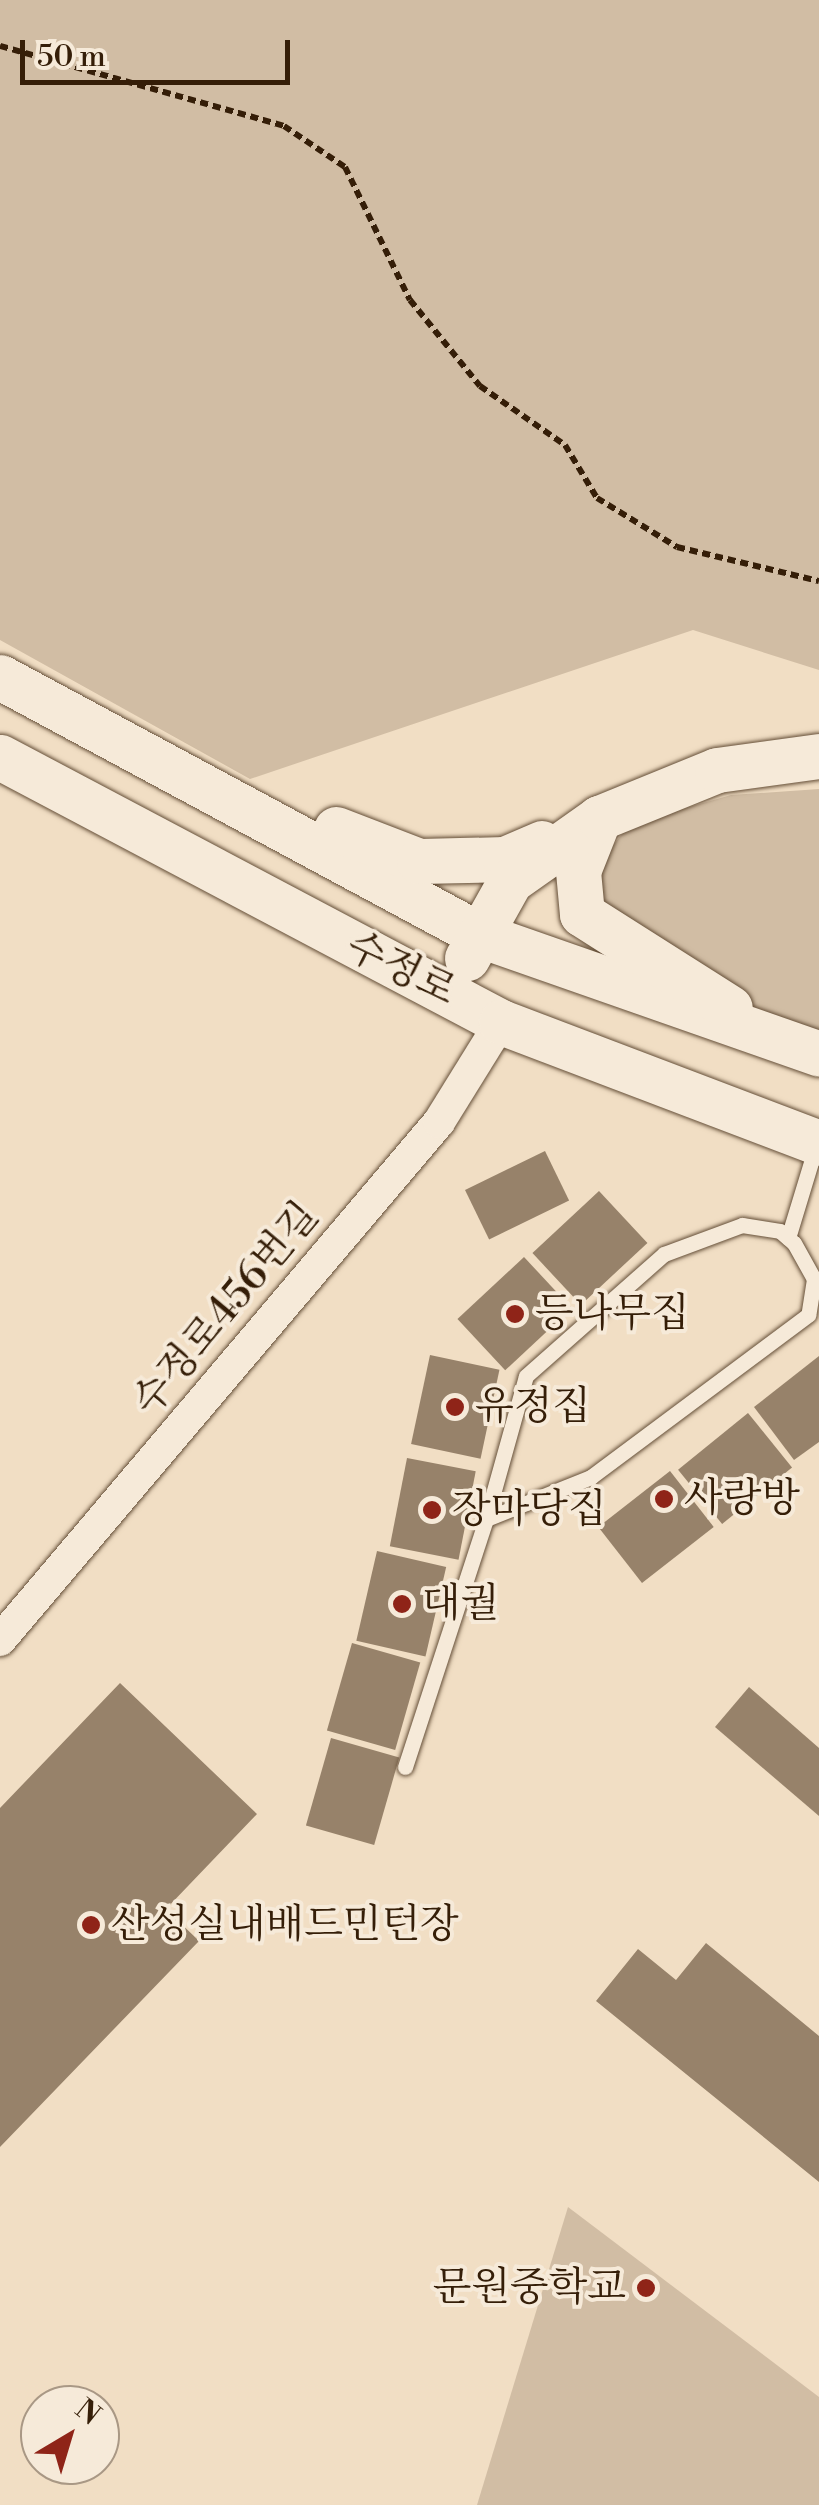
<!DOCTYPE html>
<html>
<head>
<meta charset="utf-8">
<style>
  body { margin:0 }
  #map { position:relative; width:819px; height:2505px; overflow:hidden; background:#f1dec4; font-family:"Libre Bodoni","Noto Serif KR",serif }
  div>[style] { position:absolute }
  .green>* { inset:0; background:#d1bda4 }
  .building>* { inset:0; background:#97826a; transform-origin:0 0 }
  .path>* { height:6px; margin-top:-3px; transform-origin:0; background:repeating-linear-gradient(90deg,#351e08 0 8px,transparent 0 13px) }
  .roads { filter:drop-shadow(0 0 2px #644e37) drop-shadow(0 0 2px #644e37) }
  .lane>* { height:15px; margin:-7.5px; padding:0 7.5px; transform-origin:7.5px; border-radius:7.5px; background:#f6ead9 }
  .street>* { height:32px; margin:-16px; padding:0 16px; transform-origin:16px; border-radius:16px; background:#f6ead9 }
  .secondary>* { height:45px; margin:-22.5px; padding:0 22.5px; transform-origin:22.5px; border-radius:22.5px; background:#f6ead9 }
  .dots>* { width:28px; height:28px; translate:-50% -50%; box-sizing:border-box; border:5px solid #f6ead9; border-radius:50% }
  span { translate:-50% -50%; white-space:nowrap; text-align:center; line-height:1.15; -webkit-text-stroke:8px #f6ead9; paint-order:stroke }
  .street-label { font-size:40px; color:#351e08 }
  .poi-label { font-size:40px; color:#351e08 }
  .left { translate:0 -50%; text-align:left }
  .right { translate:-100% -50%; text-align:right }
  .north { position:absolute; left:20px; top:2385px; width:100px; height:100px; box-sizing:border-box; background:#f6ead9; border:2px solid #a99885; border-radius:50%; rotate:38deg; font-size:28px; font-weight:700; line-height:40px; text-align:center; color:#351e08 }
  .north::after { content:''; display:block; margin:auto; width:35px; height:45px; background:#8f2418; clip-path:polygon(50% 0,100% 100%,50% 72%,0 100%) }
  .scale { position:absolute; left:20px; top:40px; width:270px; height:45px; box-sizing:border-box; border:5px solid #351e08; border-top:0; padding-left:12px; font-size:30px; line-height:35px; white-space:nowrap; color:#351e08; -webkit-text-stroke:8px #f6ead9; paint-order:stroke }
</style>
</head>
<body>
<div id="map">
  <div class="green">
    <i style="clip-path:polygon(0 0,819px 0,819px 670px,693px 630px,250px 779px,0 640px)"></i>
    <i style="clip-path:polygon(819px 789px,819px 1035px,614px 951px,577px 891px,630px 824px,731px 795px)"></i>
    <i style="clip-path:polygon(568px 2207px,819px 2397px,819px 2505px,477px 2505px)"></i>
  </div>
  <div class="building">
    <i style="left:545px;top:1151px;width:55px;height:89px;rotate:64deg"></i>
    <i style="left:599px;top:1191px;width:71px;height:91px;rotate:47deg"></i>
    <i style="left:524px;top:1257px;width:70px;height:91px;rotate:47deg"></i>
    <i style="left:430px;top:1355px;width:71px;height:91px;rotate:12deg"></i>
    <i style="clip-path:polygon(819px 1356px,819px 1442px,794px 1460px,754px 1407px)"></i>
    <i style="left:748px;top:1413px;width:70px;height:90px;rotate:51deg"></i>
    <i style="left:407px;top:1458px;width:70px;height:90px;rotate:11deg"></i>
    <i style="left:670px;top:1471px;width:71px;height:91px;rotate:52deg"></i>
    <i style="left:377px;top:1551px;width:71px;height:92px;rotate:13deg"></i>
    <i style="left:352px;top:1643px;width:71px;height:91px;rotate:16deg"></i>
    <i style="clip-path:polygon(120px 1683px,257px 1814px,166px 1909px,199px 1941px,0 2147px,0 1808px)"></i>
    <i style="clip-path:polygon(749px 1687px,819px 1748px,819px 1816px,715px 1727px)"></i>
    <i style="left:331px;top:1738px;width:71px;height:91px;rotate:16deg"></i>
    <i style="clip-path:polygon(706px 1943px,819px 2036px,819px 2182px,596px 2001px,638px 1949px,676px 1980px)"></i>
  </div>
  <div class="path">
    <i style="left:0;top:46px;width:295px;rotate:15.7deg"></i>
    <i style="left:284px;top:126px;width:73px;rotate:33.9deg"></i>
    <i style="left:345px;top:167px;width:148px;rotate:64deg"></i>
    <i style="left:410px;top:300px;width:111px;rotate:50.9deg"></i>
    <i style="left:480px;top:386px;width:103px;rotate:34.8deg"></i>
    <i style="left:565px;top:445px;width:62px;rotate:58.9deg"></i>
    <i style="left:597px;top:498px;width:94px;rotate:31.5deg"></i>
    <i style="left:677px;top:547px;width:146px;rotate:13.5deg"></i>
  </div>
  <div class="roads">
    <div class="lane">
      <i style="left:742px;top:1225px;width:38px;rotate:9deg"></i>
      <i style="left:780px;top:1231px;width:18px;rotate:41deg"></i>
      <i style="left:794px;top:1243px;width:41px;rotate:60.9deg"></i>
      <i style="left:814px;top:1279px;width:36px;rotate:99deg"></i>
      <i style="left:808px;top:1315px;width:271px;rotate:143.3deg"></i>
      <i style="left:591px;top:1477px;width:113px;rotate:158.2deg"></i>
      <i style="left:486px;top:1519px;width:148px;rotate:-74.4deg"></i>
      <i style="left:526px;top:1376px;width:184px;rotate:-41.5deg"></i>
      <i style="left:664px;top:1254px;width:83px;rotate:-20.4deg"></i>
      <i style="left:788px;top:1238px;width:96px;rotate:-73.1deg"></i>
      <i style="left:405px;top:1767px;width:261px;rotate:-71.9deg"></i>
    </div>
    <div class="street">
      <i style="left:0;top:1640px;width:679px;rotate:-49.72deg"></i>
      <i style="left:439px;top:1122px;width:118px;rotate:-58.2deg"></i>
    </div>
    <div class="secondary">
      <i style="left:0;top:677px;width:545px;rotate:28.26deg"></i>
      <i style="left:480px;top:935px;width:359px;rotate:19.3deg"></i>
      <i style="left:0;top:757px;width:567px;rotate:27.88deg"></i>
      <i style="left:501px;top:1022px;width:340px;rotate:20.8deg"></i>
      <i style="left:599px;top:818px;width:57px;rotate:111.6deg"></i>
      <i style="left:578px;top:871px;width:43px;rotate:84.7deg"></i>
      <i style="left:582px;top:914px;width:175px;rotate:32.4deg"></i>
      <i style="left:336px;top:829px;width:89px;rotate:21.1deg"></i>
      <i style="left:419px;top:861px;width:86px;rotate:-1.3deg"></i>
      <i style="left:505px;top:859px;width:40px;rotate:-23.4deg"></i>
      <i style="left:467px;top:958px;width:88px;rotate:-60.8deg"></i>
      <i style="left:510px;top:881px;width:109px;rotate:-35.3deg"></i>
      <i style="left:599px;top:818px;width:127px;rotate:-22.1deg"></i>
      <i style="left:717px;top:770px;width:103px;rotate:-7.8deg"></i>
    </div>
  </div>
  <div class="dots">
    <i style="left:515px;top:1314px;background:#8f2418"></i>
    <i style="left:455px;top:1407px;background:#8f2418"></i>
    <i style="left:664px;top:1499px;background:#8f2418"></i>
    <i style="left:432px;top:1510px;background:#8f2418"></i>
    <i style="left:402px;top:1604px;background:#8f2418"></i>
    <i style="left:91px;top:1925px;background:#8f2418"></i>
    <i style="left:646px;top:2288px;background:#8f2418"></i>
  </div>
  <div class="street-label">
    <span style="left:401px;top:969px;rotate:26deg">수정로</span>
    <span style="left:226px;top:1309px;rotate:-50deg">수정로456번길</span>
  </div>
  <div class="poi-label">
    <span class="left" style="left:535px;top:1314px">등나무집</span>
    <span class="left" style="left:475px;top:1407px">유정집</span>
    <span class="left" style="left:684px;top:1499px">사랑방</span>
    <span class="left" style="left:452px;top:1510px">장마당집</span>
    <span class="left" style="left:422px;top:1604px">대궐</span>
    <span class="left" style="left:111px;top:1925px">산성실내배드민턴장</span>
    <span class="right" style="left:626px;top:2288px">문원중학교</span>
  </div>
  <div class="north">N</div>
  <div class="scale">50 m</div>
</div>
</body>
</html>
